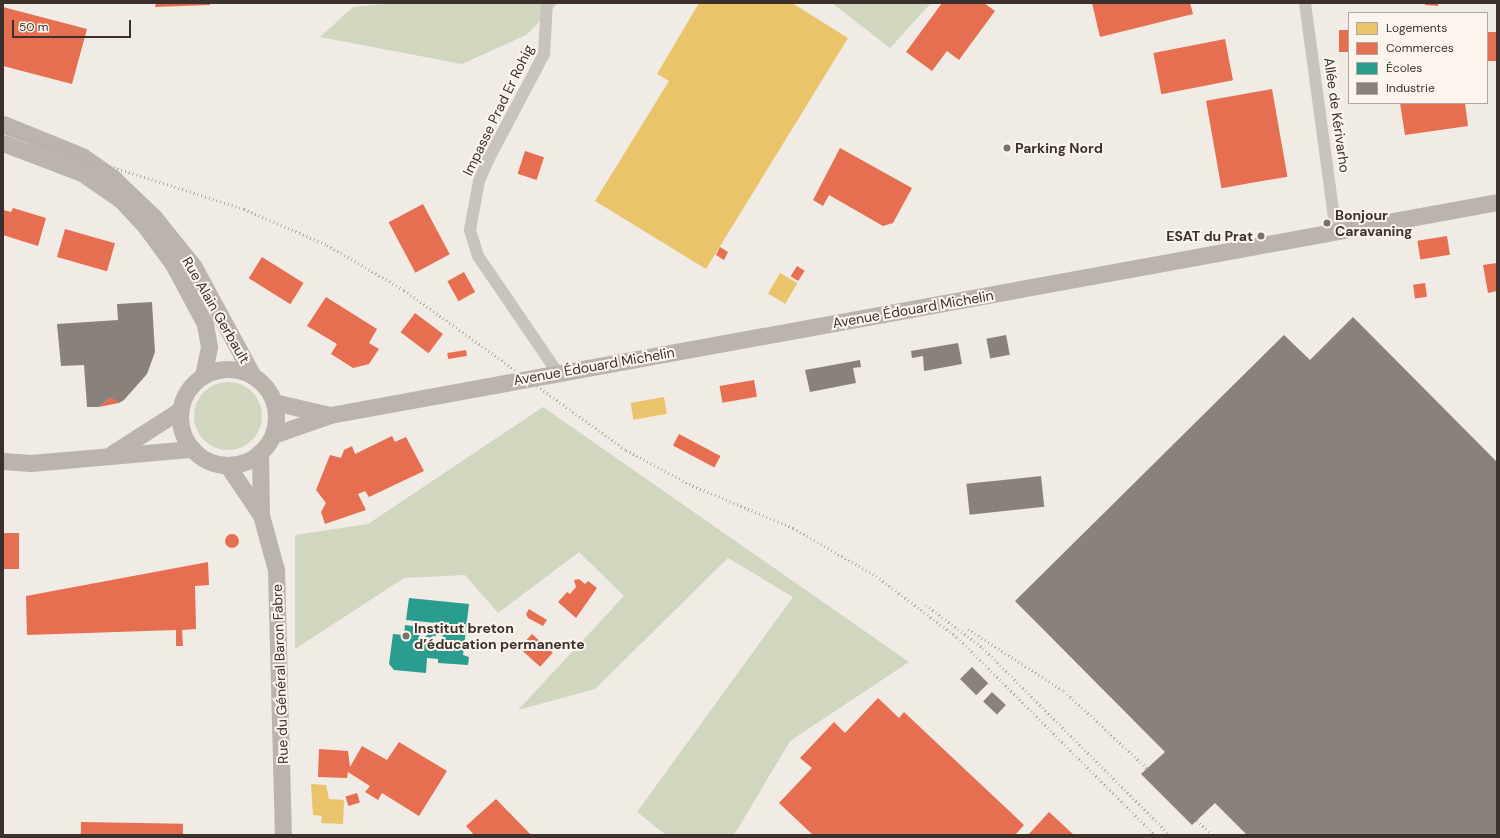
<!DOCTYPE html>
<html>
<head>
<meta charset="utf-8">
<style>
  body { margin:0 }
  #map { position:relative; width:1500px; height:838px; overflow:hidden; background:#f0ebe5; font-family:"DM Sans",sans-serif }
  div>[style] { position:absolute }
  .green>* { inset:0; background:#d1d6bf }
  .round { border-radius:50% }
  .homes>* { inset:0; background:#e9c46a; transform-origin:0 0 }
  .shops>* { inset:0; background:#e76f51; transform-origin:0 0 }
  .schools>* { inset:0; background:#2a9d8f }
  .industry>* { inset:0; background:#8a817c; transform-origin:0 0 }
  .street>* { height:12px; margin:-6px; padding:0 6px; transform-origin:6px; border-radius:6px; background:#c9c3be }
  .secondary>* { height:17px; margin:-8.5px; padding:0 8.5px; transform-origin:8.5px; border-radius:8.5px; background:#bab3ae }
  .secondary>.ring { margin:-8.5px; padding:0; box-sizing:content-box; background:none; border:17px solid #bab3ae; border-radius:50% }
  .rail>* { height:3px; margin-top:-1.5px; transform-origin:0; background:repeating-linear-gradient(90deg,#b1aca8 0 1px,transparent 0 4px) }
  .dots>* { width:11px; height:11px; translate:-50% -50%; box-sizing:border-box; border:2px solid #fbf5ee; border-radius:50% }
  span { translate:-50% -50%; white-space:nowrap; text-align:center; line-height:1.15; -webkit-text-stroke:4px #fbf5ee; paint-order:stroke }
  .street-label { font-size:14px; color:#3b302b }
  .poi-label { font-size:14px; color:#3b302b; font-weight:700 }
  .left { translate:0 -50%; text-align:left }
  .right { translate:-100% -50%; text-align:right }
  .frame { position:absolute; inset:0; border:4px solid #3b302b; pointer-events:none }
  .legend { position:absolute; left:1348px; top:12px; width:140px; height:92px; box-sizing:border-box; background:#fbf5ee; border:1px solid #aea6a0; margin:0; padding:5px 7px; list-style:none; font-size:12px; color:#3b302b }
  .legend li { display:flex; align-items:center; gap:8px; height:20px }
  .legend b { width:20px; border:1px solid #aea6a0 }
  .scale { position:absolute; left:12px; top:20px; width:119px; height:18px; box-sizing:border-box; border:2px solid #3b302b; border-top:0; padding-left:5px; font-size:12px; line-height:14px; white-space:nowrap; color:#3b302b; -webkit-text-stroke:3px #fbf5ee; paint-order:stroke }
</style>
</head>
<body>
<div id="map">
  <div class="green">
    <i style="clip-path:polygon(395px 3px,558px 3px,526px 35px,462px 64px,320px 37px,353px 7px)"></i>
    <i style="clip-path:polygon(832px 3px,931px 3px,890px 48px)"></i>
    <i class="round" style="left:194px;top:382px;width:68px;height:68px"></i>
    <i style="clip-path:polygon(543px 407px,909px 662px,790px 741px,734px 835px,666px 835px,637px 812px,793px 597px,728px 558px,595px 689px,518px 710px,624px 596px,579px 552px,498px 613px,465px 575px,404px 578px,295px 649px,295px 535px,368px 524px)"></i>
  </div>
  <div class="homes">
    <i style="clip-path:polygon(699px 3px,792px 3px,848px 38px,706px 269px,595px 201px,669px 81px,657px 74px)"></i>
    <i style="left:780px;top:273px;width:20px;height:24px;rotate:30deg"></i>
    <i style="left:664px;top:397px;width:17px;height:34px;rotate:80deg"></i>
    <i style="clip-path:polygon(311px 784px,326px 785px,329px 799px,344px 800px,343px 824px,321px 823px,322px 816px,313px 815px)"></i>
  </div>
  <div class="shops">
    <i style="clip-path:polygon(156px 3px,210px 3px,210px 5px,155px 7px)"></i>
    <i style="clip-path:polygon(942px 3px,984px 3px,995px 11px,959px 60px,947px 51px,932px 71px,906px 52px)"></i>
    <i style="clip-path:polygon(1092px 3px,1190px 3px,1193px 14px,1100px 37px)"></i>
    <i style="clip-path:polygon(1425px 3px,1438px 3px,1438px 6px,1425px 5px)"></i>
    <i style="clip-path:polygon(3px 7px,87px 29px,72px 84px,3px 66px)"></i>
    <i style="left:1339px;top:30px;width:10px;height:22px"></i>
    <i style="left:1487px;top:32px;width:10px;height:29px"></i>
    <i style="left:1225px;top:39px;width:42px;height:73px;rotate:79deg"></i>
    <i style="left:1272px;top:89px;width:89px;height:67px;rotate:80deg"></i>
    <i style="clip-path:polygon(1400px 103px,1465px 103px,1468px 126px,1405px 135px)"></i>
    <i style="clip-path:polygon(840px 148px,912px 188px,893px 223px,883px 226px,829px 195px,823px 206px,813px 200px)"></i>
    <i style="left:525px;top:151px;width:20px;height:24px;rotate:18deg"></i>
    <i style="left:423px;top:204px;width:57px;height:39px;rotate:62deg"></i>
    <i style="clip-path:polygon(13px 208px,46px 218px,38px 246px,3px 235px,3px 210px,11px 212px)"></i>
    <i style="left:65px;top:229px;width:52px;height:29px;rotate:16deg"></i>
    <i style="left:1447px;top:236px;width:19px;height:30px;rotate:81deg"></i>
    <i style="clip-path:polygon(720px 247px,728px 252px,724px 260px,716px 255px)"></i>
    <i style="left:262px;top:257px;width:49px;height:25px;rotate:32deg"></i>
    <i style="clip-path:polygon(1497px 263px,1497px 291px,1488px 293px,1483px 265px)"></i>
    <i style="left:797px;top:266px;width:9px;height:12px;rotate:32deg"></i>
    <i style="left:464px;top:272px;width:23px;height:19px;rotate:61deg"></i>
    <i style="left:1425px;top:283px;width:14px;height:12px;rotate:82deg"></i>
    <i style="clip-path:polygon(326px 297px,377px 329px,369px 343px,379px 349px,369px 364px,353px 368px,331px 354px,337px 344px,307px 326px)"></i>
    <i style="left:415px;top:313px;width:35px;height:24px;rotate:37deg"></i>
    <i style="left:466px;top:350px;width:6px;height:19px;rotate:81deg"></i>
    <i style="left:754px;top:380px;width:17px;height:35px;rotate:80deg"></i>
    <i style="clip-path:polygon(115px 396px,119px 403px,99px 407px,111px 397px)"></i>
    <i style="left:679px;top:434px;width:47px;height:13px;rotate:28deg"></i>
    <i style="clip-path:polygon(392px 436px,395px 442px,406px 437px,424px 471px,369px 497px,365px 491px,358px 494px,366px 510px,325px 524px,321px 512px,326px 503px,316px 490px,330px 455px,341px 458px,344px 450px,352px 446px,355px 454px)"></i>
    <i style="left:3px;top:533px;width:16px;height:36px"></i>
    <i class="round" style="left:225px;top:534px;width:14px;height:14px"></i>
    <i style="clip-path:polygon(208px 562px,209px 585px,195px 586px,196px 629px,182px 630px,183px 646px,176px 646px,176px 630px,27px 635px,26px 596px)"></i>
    <i style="clip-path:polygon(579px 579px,585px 584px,588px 581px,597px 588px,576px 618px,558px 602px,567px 592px,570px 594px,576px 587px,574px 580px)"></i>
    <i style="clip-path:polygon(529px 609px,547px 620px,543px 626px,528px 618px,526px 614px)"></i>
    <i style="left:532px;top:634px;width:28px;height:19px;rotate:42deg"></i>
    <i style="clip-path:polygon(878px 698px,899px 718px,904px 712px,1024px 825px,1015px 835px,813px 835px,779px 803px,812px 768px,800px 758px,834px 722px,845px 733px)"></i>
    <i style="clip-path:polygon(399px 742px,447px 771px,419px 816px,382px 793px,378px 800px,365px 792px,370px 786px,348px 772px,347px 778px,318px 777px,319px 749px,348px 751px,350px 767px,362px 746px,387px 760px)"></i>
    <i style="left:357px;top:793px;width:10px;height:12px;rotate:73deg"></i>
    <i style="clip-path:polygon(496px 799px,531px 835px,474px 835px,466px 826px)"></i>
    <i style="clip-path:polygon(1049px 812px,1074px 835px,1028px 835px)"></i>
    <i style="left:81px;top:822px;width:102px;height:13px;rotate:1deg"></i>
  </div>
  <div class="schools">
    <i style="clip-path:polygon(evenodd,409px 598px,469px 604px,463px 655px,469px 657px,468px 665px,438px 663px,438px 659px,427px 658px,426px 673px,394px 670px,389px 664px,393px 634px,404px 635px,405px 625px,421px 627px,419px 637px,424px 638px,436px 627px,436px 623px,406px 620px,409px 598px,439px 633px,443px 633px,442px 647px,430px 646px,430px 640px,439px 633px)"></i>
  </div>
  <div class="industry">
    <i style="clip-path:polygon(152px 302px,155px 352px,147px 374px,124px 400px,119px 403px,111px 397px,99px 407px,87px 407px,84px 365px,61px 366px,57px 324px,118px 320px,117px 304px)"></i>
    <i style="clip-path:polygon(1353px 317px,1497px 462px,1497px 835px,1247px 835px,1215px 803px,1192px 825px,1141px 774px,1165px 752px,1015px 601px,1284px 335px,1310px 360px)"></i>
    <i style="left:1006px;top:335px;width:20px;height:20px;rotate:79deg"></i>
    <i style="clip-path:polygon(958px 343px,962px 364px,924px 371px,923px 356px,912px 358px,911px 351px)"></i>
    <i style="clip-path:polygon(860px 360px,861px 367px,853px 368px,856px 383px,810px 392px,805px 370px)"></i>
    <i style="left:1041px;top:476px;width:31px;height:75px;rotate:84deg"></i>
    <i style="left:972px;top:667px;width:23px;height:17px;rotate:45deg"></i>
    <i style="left:992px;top:692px;width:19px;height:13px;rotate:43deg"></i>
  </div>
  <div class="street">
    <i style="left:547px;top:3px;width:51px;rotate:93.4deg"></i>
    <i style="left:544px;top:54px;width:120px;rotate:117.8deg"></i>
    <i style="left:488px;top:160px;width:23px;rotate:113deg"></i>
    <i style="left:479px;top:181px;width:50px;rotate:100.4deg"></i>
    <i style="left:470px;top:230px;width:27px;rotate:73deg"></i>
    <i style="left:478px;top:256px;width:140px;rotate:55.7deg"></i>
    <i style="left:1305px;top:3px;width:231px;rotate:82.3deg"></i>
  </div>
  <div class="secondary">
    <i style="left:3px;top:124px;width:85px;rotate:22.1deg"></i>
    <i style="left:82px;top:156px;width:38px;rotate:35deg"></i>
    <i style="left:113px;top:178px;width:57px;rotate:43.6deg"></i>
    <i style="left:154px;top:217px;width:64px;rotate:51.3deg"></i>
    <i style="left:194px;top:267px;width:124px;rotate:61.6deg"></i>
    <i style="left:3px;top:143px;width:85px;rotate:20.8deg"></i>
    <i style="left:82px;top:173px;width:47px;rotate:34.7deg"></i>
    <i style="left:121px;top:200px;width:35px;rotate:47deg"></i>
    <i style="left:145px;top:226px;width:47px;rotate:53.6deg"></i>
    <i style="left:173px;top:264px;width:68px;rotate:61.9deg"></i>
    <i style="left:205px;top:324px;width:23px;rotate:80deg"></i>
    <i style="left:209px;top:347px;width:30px;rotate:102deg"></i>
    <i class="ring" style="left:180px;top:369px;width:79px;height:79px"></i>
    <i style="left:274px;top:402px;width:57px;rotate:13.3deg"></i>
    <i style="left:273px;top:435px;width:60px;rotate:-19.3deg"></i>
    <i style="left:330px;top:415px;width:1186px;rotate:-10.34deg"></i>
    <i style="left:260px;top:452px;width:63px;rotate:89.1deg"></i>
    <i style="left:261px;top:515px;width:57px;rotate:74.7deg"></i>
    <i style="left:276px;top:570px;width:265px;rotate:88.5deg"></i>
    <i style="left:113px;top:453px;width:80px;rotate:-32.7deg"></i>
    <i style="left:3px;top:461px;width:28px;rotate:4deg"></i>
    <i style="left:31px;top:463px;width:162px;rotate:-5deg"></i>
    <i style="left:227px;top:465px;width:60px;rotate:55.8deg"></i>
  </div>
  <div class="rail">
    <i style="left:3px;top:132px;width:253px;rotate:17.7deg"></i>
    <i style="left:244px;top:209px;width:90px;rotate:23.4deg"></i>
    <i style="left:327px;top:245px;width:89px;rotate:30.3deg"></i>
    <i style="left:404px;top:290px;width:274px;rotate:35.8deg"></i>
    <i style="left:626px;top:450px;width:72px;rotate:28.4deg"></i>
    <i style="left:689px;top:484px;width:113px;rotate:22.9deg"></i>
    <i style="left:793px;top:528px;width:96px;rotate:30deg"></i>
    <i style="left:876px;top:576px;width:101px;rotate:37deg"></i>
    <i style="left:957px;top:637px;width:280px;rotate:45deg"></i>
    <i style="left:926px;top:605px;width:71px;rotate:37deg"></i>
    <i style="left:983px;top:648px;width:264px;rotate:45deg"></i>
    <i style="left:968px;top:629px;width:114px;rotate:32.9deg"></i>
    <i style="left:1064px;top:691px;width:113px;rotate:42.9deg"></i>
    <i style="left:1197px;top:820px;width:21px;rotate:45deg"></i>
  </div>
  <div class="dots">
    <i style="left:1007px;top:148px;background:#7a716c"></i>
    <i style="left:1327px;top:223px;background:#7a716c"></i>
    <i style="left:1261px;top:236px;background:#7a716c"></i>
    <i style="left:406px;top:636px;background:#7a716c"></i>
  </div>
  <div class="street-label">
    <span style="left:498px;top:110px;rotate:-64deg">Impasse Prad Er Rohig</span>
    <span style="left:1337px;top:115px;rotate:82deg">Allée de Kérivarho</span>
    <span style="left:913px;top:309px;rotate:-10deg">Avenue Édouard Michelin</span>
    <span style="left:216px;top:310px;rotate:60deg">Rue Alain Gerbault</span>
    <span style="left:594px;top:366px;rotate:-10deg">Avenue Édouard Michelin</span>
    <span style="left:280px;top:674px;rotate:-92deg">Rue du Général Baron Fabre</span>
  </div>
  <div class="poi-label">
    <span class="left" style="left:1015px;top:148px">Parking Nord</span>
    <span class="left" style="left:1335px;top:223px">Bonjour<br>Caravaning</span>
    <span class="right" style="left:1253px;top:236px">ESAT du Prat</span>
    <span class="left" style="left:414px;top:636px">Institut breton<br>d’éducation permanente</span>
  </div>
  <div class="frame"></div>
  <ul class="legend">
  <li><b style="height:11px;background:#e9c46a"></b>Logements</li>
  <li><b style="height:11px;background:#e76f51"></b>Commerces</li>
  <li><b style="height:11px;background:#2a9d8f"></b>Écoles</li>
  <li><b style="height:11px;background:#8a817c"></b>Industrie</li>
  </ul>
  <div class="scale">50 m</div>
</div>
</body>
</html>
